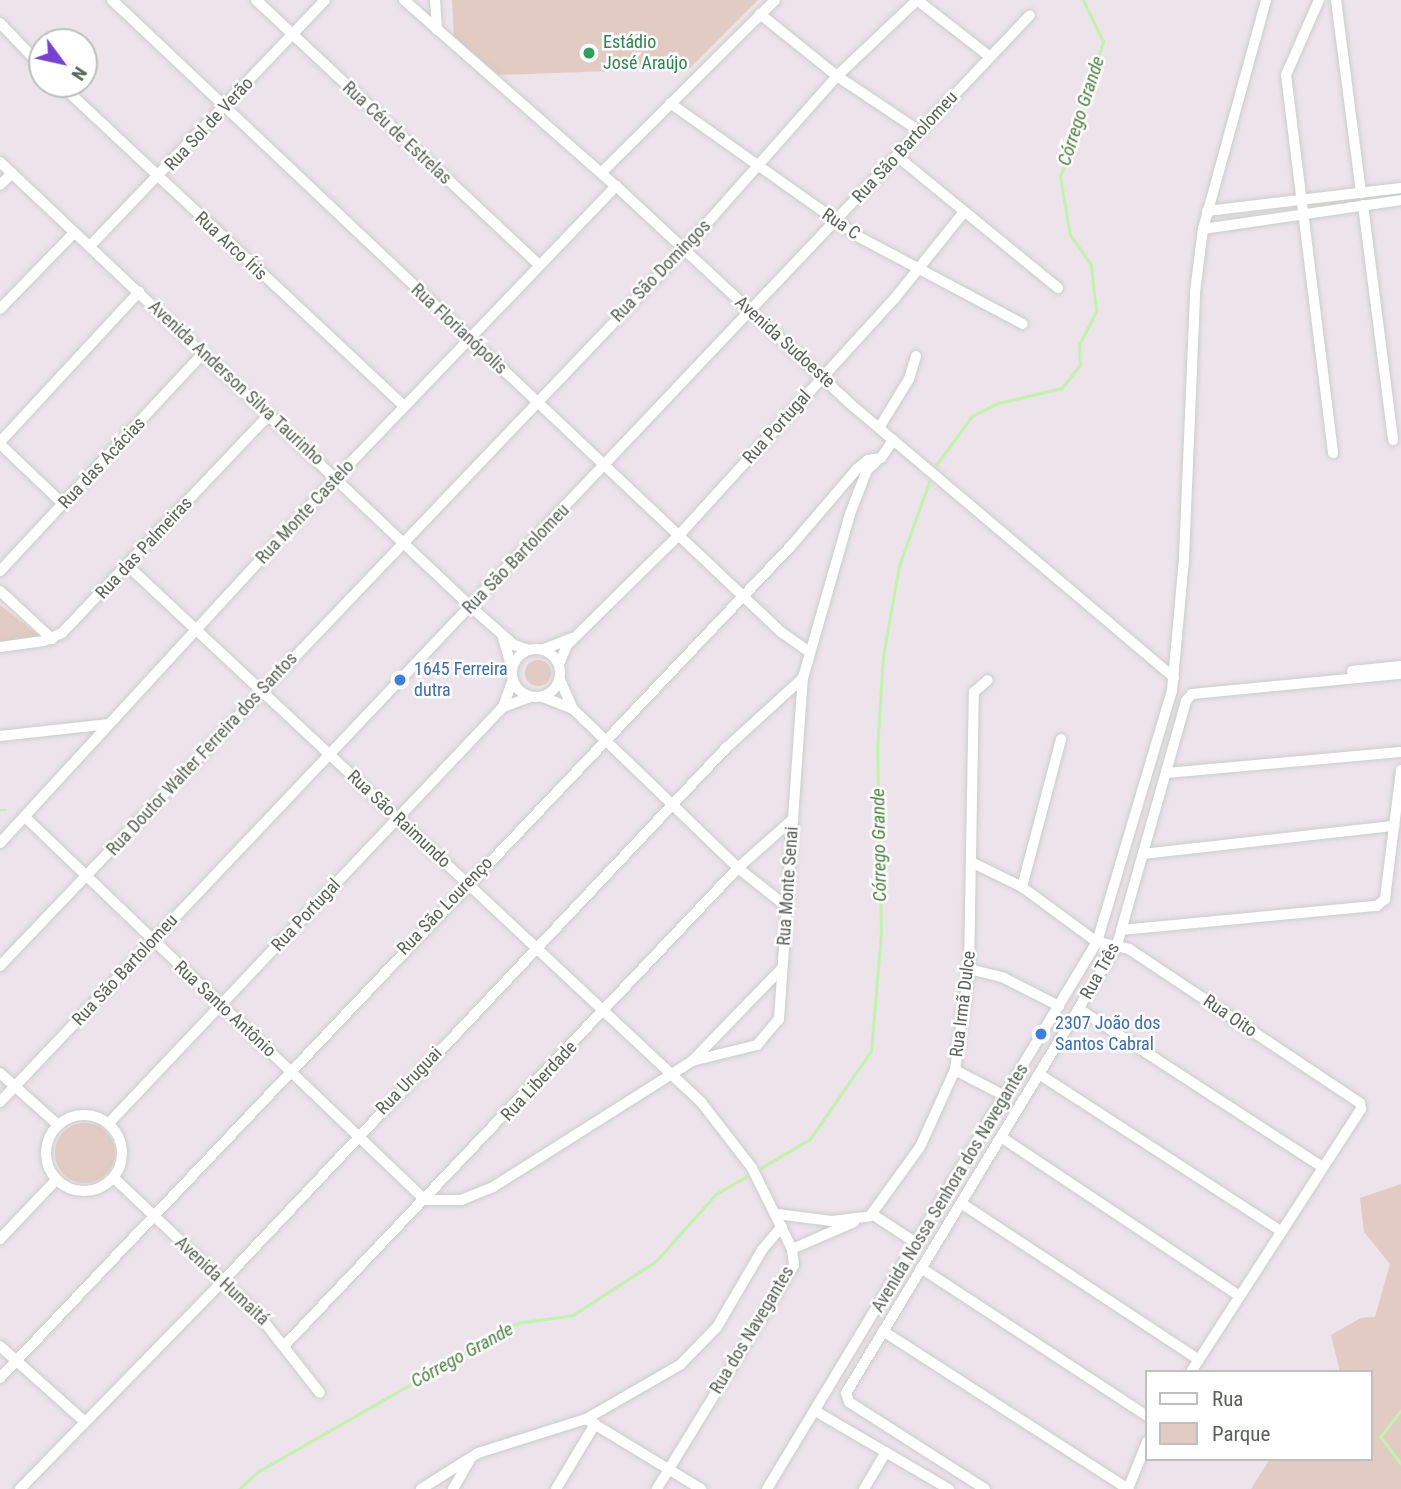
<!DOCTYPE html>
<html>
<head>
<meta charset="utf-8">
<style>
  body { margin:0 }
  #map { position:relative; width:1401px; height:1489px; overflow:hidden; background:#ece3eb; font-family:"Roboto Condensed",sans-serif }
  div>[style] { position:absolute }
  .green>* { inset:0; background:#e1cbc2 }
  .round { border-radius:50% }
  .stream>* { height:2.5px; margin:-1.25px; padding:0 1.25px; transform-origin:1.25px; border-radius:1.25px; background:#bff4aa }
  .roads { filter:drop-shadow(0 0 2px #c9cec9) drop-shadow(0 0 2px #c9cec9) }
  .minor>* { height:10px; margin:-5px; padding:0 5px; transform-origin:5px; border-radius:5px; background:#fff }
  .minor>.ring { margin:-5px; padding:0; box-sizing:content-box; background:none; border:10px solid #fff; border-radius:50% }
  .dots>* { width:19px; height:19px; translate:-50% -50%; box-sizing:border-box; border:4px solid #fff; border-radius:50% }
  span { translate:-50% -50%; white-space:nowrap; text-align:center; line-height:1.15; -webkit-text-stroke:5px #fff; paint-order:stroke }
  .leisure-label { font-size:18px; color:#27864d }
  .left { translate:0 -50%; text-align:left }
  .street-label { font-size:18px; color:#5c625b }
  .shop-label { font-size:18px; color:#366cbe }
  .water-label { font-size:19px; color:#4b833e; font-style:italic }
  .legend { position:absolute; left:1145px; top:1370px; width:228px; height:91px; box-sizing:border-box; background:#fff; border:2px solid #bec0bd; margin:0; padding:9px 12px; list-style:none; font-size:21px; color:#5c625b }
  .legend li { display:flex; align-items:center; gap:14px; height:35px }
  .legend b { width:35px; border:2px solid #bec0bd }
  .north { position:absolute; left:28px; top:28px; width:70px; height:70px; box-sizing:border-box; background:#fff; border:2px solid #bec0bd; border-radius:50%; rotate:123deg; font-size:19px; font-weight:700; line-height:28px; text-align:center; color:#5c625b }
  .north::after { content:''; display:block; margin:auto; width:24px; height:32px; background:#7741d4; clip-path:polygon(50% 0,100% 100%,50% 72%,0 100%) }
</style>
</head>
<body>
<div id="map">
  <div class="green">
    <i style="clip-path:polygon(452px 0,758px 0,690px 68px,498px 75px,454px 37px)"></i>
    <i style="clip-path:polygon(0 605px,40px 636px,0 642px)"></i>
    <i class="round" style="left:525px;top:660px;width:26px;height:26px"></i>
    <i class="round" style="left:55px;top:1123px;width:60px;height:60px"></i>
    <i style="clip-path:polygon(1401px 1184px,1401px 1489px,1251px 1489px,1270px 1459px,1371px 1459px,1371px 1372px,1340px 1372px,1331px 1335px,1361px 1318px,1375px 1317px,1390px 1264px,1364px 1232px,1360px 1198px)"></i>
  </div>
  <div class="stream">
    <i style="left:936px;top:465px;width:61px;rotate:-53.7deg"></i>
    <i style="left:972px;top:416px;width:29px;rotate:-27deg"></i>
    <i style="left:998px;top:403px;width:66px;rotate:-13.2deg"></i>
    <i style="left:1062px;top:388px;width:29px;rotate:-52deg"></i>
    <i style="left:1080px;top:365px;width:20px;rotate:-93deg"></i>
    <i style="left:1079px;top:345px;width:37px;rotate:-63deg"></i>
    <i style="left:1096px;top:312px;width:47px;rotate:-96.1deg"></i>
    <i style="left:1091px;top:265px;width:37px;rotate:-125deg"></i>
    <i style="left:1070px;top:235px;width:59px;rotate:-99.8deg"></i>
    <i style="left:1060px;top:177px;width:142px;rotate:-72.3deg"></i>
    <i style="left:1103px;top:42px;width:47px;rotate:-115.5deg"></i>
    <i style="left:0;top:810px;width:6px"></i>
    <i style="left:761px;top:1168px;width:57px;rotate:-30.6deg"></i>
    <i style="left:810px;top:1139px;width:107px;rotate:-55.3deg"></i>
    <i style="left:871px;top:1051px;width:118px;rotate:-85.2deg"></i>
    <i style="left:881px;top:933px;width:184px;rotate:-91.2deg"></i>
    <i style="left:877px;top:749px;width:93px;rotate:-86.3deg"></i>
    <i style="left:883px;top:656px;width:91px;rotate:-79.9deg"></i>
    <i style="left:899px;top:566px;width:89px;rotate:-70.3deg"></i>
    <i style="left:1401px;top:1411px;width:33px;rotate:128deg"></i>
    <i style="left:1381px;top:1437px;width:34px;rotate:53deg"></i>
    <i style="left:239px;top:1489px;width:27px;rotate:-42deg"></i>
    <i style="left:259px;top:1471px;width:297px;rotate:-29.8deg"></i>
    <i style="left:517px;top:1323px;width:57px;rotate:-8.1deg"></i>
    <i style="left:573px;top:1315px;width:99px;rotate:-33deg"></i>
    <i style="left:656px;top:1261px;width:90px;rotate:-48.2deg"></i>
    <i style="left:716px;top:1194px;width:36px;rotate:-30deg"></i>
  </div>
  <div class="roads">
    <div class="minor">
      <i style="left:112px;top:0;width:920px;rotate:43.37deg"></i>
      <i style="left:781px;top:632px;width:35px;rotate:35deg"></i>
      <i style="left:256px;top:0;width:388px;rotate:43.1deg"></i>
      <i style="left:404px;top:0;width:282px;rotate:41.3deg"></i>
      <i style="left:616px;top:186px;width:325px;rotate:42.9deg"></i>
      <i style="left:854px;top:407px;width:419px;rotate:40.2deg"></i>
      <i style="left:435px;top:0;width:30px;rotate:86deg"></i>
      <i style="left:1319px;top:0;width:82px;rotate:113.7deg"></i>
      <i style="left:1286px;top:75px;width:381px;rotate:82.9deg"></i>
      <i style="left:1336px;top:0;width:195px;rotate:82.6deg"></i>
      <i style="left:760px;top:14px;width:99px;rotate:38.8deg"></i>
      <i style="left:837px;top:76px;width:101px;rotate:33.7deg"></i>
      <i style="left:0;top:23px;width:61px;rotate:46.3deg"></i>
      <i style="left:60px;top:84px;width:471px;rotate:43.1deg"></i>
      <i style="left:670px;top:103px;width:234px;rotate:35.3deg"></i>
      <i style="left:861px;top:238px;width:183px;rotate:28deg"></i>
      <i style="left:898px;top:157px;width:207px;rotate:39.3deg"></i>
      <i style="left:0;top:162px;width:648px;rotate:43.37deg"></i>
      <i style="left:471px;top:607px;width:57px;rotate:41.5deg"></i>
      <i style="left:514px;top:645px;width:16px;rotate:18deg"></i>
      <i style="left:601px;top:173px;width:245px;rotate:-44.8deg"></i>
      <i style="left:0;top:185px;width:17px;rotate:-45deg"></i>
      <i style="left:1363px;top:205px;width:237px;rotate:82.7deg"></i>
      <i style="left:1207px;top:211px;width:195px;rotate:-6.8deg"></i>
      <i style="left:1203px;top:229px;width:200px;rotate:-8.3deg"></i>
      <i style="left:90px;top:246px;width:340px;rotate:-46.3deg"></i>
      <i style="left:0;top:309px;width:107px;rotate:-45.8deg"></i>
      <i style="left:879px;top:428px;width:57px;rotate:-58.5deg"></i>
      <i style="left:909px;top:379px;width:24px;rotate:-73deg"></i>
      <i style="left:0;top:442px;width:205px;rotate:-47.2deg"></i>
      <i style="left:0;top:444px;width:87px;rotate:43.6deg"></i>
      <i style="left:128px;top:566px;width:785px;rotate:43.09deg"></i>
      <i style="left:701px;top:1102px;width:83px;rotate:52.3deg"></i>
      <i style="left:752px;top:1168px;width:90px;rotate:63.7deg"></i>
      <i style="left:792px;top:1249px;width:16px;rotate:83deg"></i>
      <i style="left:794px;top:1265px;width:263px;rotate:121.5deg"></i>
      <i style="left:0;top:571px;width:298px;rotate:-47deg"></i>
      <i style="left:0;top:591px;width:71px;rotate:42.7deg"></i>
      <i style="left:502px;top:634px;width:36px;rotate:74deg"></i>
      <i style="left:0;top:647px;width:44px;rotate:-7.8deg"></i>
      <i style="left:44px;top:641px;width:20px;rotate:-24deg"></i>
      <i style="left:62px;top:633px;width:301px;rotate:-46.5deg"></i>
      <i class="ring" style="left:512px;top:649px;width:38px;height:38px"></i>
      <i style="left:542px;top:650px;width:32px;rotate:-22deg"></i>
      <i style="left:559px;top:664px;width:21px;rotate:-67deg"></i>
      <i style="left:567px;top:645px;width:160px;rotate:-44.5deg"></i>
      <i style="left:681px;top:533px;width:318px;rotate:-47.7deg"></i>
      <i style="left:895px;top:298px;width:110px;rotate:-51.3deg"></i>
      <i style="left:1352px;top:671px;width:49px;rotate:-5.8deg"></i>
      <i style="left:560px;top:680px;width:32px;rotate:66deg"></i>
      <i style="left:573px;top:709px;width:229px;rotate:43.9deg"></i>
      <i style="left:738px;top:868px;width:61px;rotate:38.4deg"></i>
      <i style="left:543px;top:697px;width:32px;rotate:22deg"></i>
      <i style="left:503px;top:707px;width:30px;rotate:-20deg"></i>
      <i style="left:0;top:736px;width:110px;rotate:-6.3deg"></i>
      <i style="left:1166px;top:773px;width:236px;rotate:-5.1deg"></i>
      <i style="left:25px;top:817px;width:554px;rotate:43.76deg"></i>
      <i style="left:425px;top:1200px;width:36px"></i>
      <i style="left:461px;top:1200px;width:35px;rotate:-22deg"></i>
      <i style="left:493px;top:1187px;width:236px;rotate:-32.3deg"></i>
      <i style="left:692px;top:1061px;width:129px;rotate:-45.9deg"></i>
      <i style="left:0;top:843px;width:496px;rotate:-47.4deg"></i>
      <i style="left:336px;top:478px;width:405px;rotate:-46.2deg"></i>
      <i style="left:1143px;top:854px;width:253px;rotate:-6.4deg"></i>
      <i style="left:971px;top:862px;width:57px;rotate:26.1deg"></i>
      <i style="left:1022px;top:887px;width:93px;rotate:36.3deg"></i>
      <i style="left:1097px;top:942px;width:33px;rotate:12deg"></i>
      <i style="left:1129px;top:949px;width:278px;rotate:33.7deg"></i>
      <i style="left:1360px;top:1103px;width:6px;rotate:81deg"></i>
      <i style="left:1361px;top:1109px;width:313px;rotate:122.9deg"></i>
      <i style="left:1022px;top:887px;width:153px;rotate:-75.2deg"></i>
      <i style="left:1121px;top:930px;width:257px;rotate:-5.4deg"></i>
      <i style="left:1377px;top:906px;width:11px;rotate:-41deg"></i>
      <i style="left:1385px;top:899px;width:130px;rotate:-82.9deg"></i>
      <i style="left:0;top:966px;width:991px;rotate:-46.35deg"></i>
      <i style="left:684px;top:249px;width:231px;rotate:-48.5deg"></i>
      <i style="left:837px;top:76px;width:110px;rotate:-43.5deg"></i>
      <i style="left:917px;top:0;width:91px;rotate:37.9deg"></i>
      <i style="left:969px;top:969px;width:36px;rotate:14deg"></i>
      <i style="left:1004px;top:978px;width:62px;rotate:27deg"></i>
      <i style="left:1079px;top:1009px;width:290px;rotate:33deg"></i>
      <i style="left:692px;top:1061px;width:67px;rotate:-13.8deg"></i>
      <i style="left:757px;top:1045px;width:34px;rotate:-50deg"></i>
      <i style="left:779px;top:1019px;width:342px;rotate:-86deg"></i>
      <i style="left:803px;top:678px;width:171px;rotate:-74deg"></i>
      <i style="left:850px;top:514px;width:47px;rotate:-68.9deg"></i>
      <i style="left:867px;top:470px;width:12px;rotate:-42deg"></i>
      <i style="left:955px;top:1070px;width:56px;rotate:27.5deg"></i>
      <i style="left:0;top:1073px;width:78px;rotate:41.9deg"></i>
      <i style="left:1039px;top:1074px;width:288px;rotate:33deg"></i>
      <i style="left:0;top:1102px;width:1497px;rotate:-46.54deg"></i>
      <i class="ring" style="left:46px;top:1115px;width:66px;height:66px"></i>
      <i style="left:109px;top:1123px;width:573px;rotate:-46.56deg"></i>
      <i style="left:503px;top:707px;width:29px;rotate:-70deg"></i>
      <i style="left:1001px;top:1137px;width:286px;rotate:33.7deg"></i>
      <i style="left:114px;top:1178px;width:198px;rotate:43.4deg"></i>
      <i style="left:258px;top:1314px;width:100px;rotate:51.9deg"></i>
      <i style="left:961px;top:1203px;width:285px;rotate:33.4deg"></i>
      <i style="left:777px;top:1214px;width:55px;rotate:7.3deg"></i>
      <i style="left:832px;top:1221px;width:38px;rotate:-7deg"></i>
      <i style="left:870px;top:1216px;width:85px;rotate:-54.1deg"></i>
      <i style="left:920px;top:1147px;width:85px;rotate:-65.6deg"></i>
      <i style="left:955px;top:1070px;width:102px;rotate:-82.1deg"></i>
      <i style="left:969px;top:969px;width:277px;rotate:-89deg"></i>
      <i style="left:974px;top:692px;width:18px;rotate:-41deg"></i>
      <i style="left:872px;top:1214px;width:53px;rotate:33.4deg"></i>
      <i style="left:0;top:1239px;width:81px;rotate:-46.5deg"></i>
      <i style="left:792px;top:1249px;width:68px;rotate:-23.5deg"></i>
      <i style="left:921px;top:1268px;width:270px;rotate:33.2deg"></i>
      <i style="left:883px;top:1331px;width:292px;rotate:32.8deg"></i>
      <i style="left:286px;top:1344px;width:656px;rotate:-46.48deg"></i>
      <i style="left:738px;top:868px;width:74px;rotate:-41.7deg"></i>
      <i style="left:0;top:1346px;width:114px;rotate:41.8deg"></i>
      <i style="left:0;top:1378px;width:1148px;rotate:-46.45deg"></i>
      <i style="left:791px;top:546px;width:101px;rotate:-49.4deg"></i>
      <i style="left:857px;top:469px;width:14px;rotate:-39deg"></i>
      <i style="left:868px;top:460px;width:13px;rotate:-9deg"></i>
      <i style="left:881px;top:458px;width:22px;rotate:-56deg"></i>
      <i style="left:817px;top:1412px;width:153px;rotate:30.3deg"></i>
      <i style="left:586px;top:1419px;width:135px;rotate:31.3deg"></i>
      <i style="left:20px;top:1489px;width:291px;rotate:-45.7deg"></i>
      <i style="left:223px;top:1281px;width:733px;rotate:-46.66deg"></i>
      <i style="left:726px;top:748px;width:104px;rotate:-42.3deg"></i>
      <i style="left:421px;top:1489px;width:67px;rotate:-32.3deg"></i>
      <i style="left:478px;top:1453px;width:113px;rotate:-17.5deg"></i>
      <i style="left:586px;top:1419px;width:108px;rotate:-29.9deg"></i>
      <i style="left:680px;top:1365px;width:53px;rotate:-45.8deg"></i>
      <i style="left:717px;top:1327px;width:89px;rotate:-59.7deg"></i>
      <i style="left:762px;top:1250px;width:31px;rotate:-50deg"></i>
      <i style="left:453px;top:1489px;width:36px;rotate:-60deg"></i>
      <i style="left:556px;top:1489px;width:76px;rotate:-59deg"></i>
      <i style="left:767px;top:1489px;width:639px;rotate:-58.9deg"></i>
      <i style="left:1097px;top:942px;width:262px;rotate:-73.4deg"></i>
      <i style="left:1172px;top:691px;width:134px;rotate:-84.8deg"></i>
      <i style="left:1184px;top:558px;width:266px;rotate:-87.6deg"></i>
      <i style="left:1195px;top:292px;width:64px;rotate:-82.8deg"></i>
      <i style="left:1203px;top:229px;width:238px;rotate:-74.6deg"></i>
      <i style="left:864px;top:1489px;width:43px;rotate:-59.3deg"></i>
      <i style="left:985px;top:1489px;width:161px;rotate:-147.4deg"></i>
      <i style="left:849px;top:1402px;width:9px;rotate:-108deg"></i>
      <i style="left:846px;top:1393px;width:524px;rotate:-58.83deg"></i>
      <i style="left:1117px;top:945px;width:254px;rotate:-74.2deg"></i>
      <i style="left:1186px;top:701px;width:9px;rotate:-49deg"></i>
      <i style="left:1192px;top:694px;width:210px;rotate:-5.5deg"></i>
      <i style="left:1128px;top:1489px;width:51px;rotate:-68deg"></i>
    </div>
  </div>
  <div class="dots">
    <i style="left:589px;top:53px;background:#2e9e5b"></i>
    <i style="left:400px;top:680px;background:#3f7fe0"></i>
    <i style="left:1041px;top:1034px;background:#3f7fe0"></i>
  </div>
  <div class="leisure-label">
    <span class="left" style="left:603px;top:53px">Estádio<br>José Araújo</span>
  </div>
  <div class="street-label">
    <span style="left:209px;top:124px;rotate:-47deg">Rua Sol de Verão</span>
    <span style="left:397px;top:133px;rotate:43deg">Rua Céu de Estrelas</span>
    <span style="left:905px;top:147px;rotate:-47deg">Rua São Bartolomeu</span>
    <span style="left:841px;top:224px;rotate:34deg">Rua C</span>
    <span style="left:231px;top:246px;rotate:43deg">Rua Arco Íris</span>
    <span style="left:661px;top:271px;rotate:-46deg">Rua São Domingos</span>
    <span style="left:459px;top:329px;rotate:43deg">Rua Florianópolis</span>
    <span style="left:785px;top:342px;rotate:42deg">Avenida Sudoeste</span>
    <span style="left:236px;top:383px;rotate:43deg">Avenida Anderson Silva Taurinho</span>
    <span style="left:777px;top:427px;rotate:-48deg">Rua Portugal</span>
    <span style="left:102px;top:463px;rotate:-47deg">Rua das Acácias</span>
    <span style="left:305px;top:512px;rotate:-47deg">Rua Monte Castelo</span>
    <span style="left:144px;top:548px;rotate:-47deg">Rua das Palmeiras</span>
    <span style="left:516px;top:559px;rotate:-46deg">Rua São Bartolomeu</span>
    <span style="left:202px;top:754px;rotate:-47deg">Rua Doutor Walter Ferreira dos Santos</span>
    <span style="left:399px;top:819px;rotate:43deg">Rua São Raimundo</span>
    <span style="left:788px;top:886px;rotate:-86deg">Rua Monte Senai</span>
    <span style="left:445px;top:906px;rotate:-46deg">Rua São Lourenço</span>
    <span style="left:306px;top:915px;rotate:-47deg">Rua Portugal</span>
    <span style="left:125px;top:970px;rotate:-47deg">Rua São Bartolomeu</span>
    <span style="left:1100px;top:971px;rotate:-61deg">Rua Três</span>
    <span style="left:963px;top:1004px;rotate:-83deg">Rua Irmã Dulce</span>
    <span style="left:225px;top:1009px;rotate:43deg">Rua Santo Antônio</span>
    <span style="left:1230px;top:1016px;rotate:34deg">Rua Oito</span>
    <span style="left:409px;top:1081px;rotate:-46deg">Rua Uruguai</span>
    <span style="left:539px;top:1081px;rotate:-47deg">Rua Liberdade</span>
    <span style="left:950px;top:1188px;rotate:-59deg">Avenida Nossa Senhora dos Navegantes</span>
    <span style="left:222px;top:1281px;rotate:43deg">Avenida Humaitá</span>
    <span style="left:752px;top:1330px;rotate:-59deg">Rua dos Navegantes</span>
  </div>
  <div class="shop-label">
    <span class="left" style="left:414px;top:680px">1645 Ferreira<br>dutra</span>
    <span class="left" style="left:1055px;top:1034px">2307 João dos<br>Santos Cabral</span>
  </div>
  <div class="water-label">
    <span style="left:1081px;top:111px;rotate:-72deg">Córrego Grande</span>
    <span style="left:879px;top:845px;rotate:-91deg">Córrego Grande</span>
    <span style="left:462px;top:1355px;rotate:-29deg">Córrego Grande</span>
  </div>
  <ul class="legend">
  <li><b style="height:9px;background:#fff"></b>Rua</li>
  <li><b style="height:19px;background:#e1cbc2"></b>Parque</li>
  </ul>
  <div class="north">N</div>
</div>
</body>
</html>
